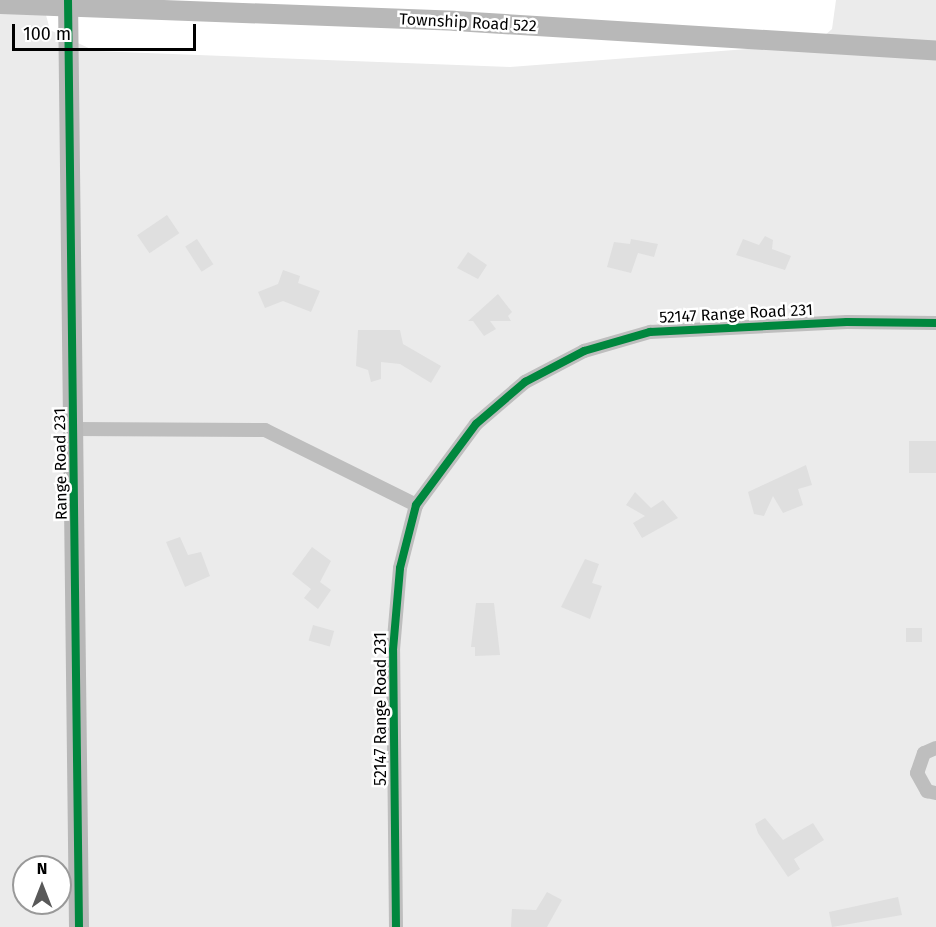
<!DOCTYPE html>
<html>
<head>
<meta charset="utf-8">
<style>
  body { margin:0 }
  #map { position:relative; width:936px; height:927px; overflow:hidden; background:#fff; font-family:"Fira Sans",sans-serif }
  div>[style] { position:absolute }
  .green>* { inset:0; background:#ebebeb }
  .building>* { inset:0; background:#dfdfdf; transform-origin:0 0 }
  .street>* { height:14px; margin:-7px; padding:0 7px; transform-origin:7px; border-radius:7px; background:#bebebe }
  .secondary>* { height:20px; margin:-10px; padding:0 10px; transform-origin:10px; border-radius:10px; background:#b8b8b8 }
  .cycleway>* { height:8px; margin:-4px; padding:0 4px; transform-origin:4px; border-radius:4px; background:#00873e }
  span { translate:-50% -50%; white-space:nowrap; text-align:center; line-height:1.15; -webkit-text-stroke:5px #fff; paint-order:stroke }
  .street-label { font-size:16px; color:#000 }
  .north { position:absolute; left:12px; top:855px; width:60px; height:60px; box-sizing:border-box; background:#fff; border:2px solid #999; border-radius:50%; rotate:0deg; font-size:16px; font-weight:700; line-height:24px; text-align:center; color:#000 }
  .north::after { content:''; display:block; margin:auto; width:21px; height:27px; background:#595959; clip-path:polygon(50% 0,100% 100%,50% 72%,0 100%) }
  .scale { position:absolute; left:12px; top:24px; width:184px; height:27px; box-sizing:border-box; border:3px solid #000; border-top:0; padding-left:8px; font-size:18px; line-height:21px; white-space:nowrap; color:#000; -webkit-text-stroke:4px #fff; paint-order:stroke }
</style>
</head>
<body>
<div id="map">
  <div class="green">
    <i style="clip-path:polygon(evenodd,0 0,42px 0,50px 30px,95px 51px,510px 67px,815px 44px,832px 29px,836px 0,936px 0,936px 927px,0 927px,0 0,24px 867px,60px 867px,60px 903px,24px 903px,24px 867px)"></i>
  </div>
  <div class="building">
    <i style="left:167px;top:215px;width:22px;height:36px;rotate:56deg"></i>
    <i style="clip-path:polygon(765px 236px,773px 240px,772px 249px,791px 256px,785px 270px,736px 255px,743px 239px,759px 245px)"></i>
    <i style="left:197px;top:239px;width:30px;height:14px;rotate:57deg"></i>
    <i style="clip-path:polygon(631px 239px,658px 244px,654px 257px,638px 253px,631px 273px,607px 267px,614px 242px,630px 244px)"></i>
    <i style="clip-path:polygon(468px 252px,487px 265px,478px 279px,457px 268px)"></i>
    <i style="clip-path:polygon(283px 270px,300px 276px,298px 283px,320px 291px,311px 312px,283px 301px,265px 308px,258px 292px,278px 284px)"></i>
    <i style="clip-path:polygon(498px 294px,512px 312px,508px 316px,511px 321px,490px 321px,496px 329px,484px 336px,473px 321px,468px 321px)"></i>
    <i style="clip-path:polygon(358px 330px,400px 330px,403px 344px,441px 366px,431px 383px,400px 364px,381px 362px,381px 379px,371px 382px,368px 370px,356px 366px)"></i>
    <i style="left:909px;top:441px;width:27px;height:32px"></i>
    <i style="clip-path:polygon(806px 465px,812px 485px,798px 489px,803px 505px,783px 513px,773px 496px,764px 516px,754px 514px,748px 492px)"></i>
    <i style="clip-path:polygon(635px 492px,651px 508px,663px 500px,678px 518px,642px 538px,633px 523px,645px 516px,626px 505px)"></i>
    <i style="clip-path:polygon(180px 537px,188px 555px,201px 552px,210px 576px,185px 587px,166px 542px)"></i>
    <i style="clip-path:polygon(312px 547px,331px 561px,320px 582px,331px 590px,318px 609px,304px 598px,311px 589px,292px 574px)"></i>
    <i style="clip-path:polygon(585px 559px,599px 564px,592px 583px,602px 586px,590px 619px,561px 607px)"></i>
    <i style="clip-path:polygon(476px 603px,494px 603px,500px 655px,475px 656px,475px 647px,471px 647px)"></i>
    <i style="left:313px;top:625px;width:22px;height:16px;rotate:16deg"></i>
    <i style="left:906px;top:628px;width:16px;height:14px"></i>
    <i style="clip-path:polygon(765px 818px,783px 840px,813px 823px,824px 840px,794px 859px,800px 869px,788px 877px,758px 833px,755px 824px)"></i>
    <i style="clip-path:polygon(547px 892px,562px 900px,547px 927px,511px 927px,512px 909px,536px 910px)"></i>
    <i style="clip-path:polygon(898px 897px,902px 915px,832px 927px,829px 912px)"></i>
  </div>
  <div class="street">
    <i style="left:74px;top:429px;width:191px;rotate:0.3deg"></i>
    <i style="left:265px;top:430px;width:169px;rotate:26.4deg"></i>
    <i style="left:936px;top:748px;width:13px;rotate:157deg"></i>
    <i style="left:924px;top:753px;width:21px;rotate:109deg"></i>
    <i style="left:917px;top:773px;width:21px;rotate:61deg"></i>
    <i style="left:927px;top:791px;width:9px;rotate:13deg"></i>
    <i style="left:396px;top:927px;width:277px;rotate:-90.6deg"></i>
    <i style="left:393px;top:650px;width:82px;rotate:-85.1deg"></i>
    <i style="left:400px;top:568px;width:65px;rotate:-75.7deg"></i>
    <i style="left:416px;top:505px;width:101px;rotate:-53.5deg"></i>
    <i style="left:476px;top:424px;width:65px;rotate:-40.6deg"></i>
    <i style="left:525px;top:382px;width:67px;rotate:-27.7deg"></i>
    <i style="left:584px;top:351px;width:69px;rotate:-16.1deg"></i>
    <i style="left:650px;top:332px;width:197px;rotate:-2.9deg"></i>
    <i style="left:847px;top:322px;width:89px;rotate:0.6deg"></i>
  </div>
  <div class="secondary">
    <i style="left:68px;top:0;width:927px;rotate:89.32deg"></i>
    <i style="left:0;top:4px;width:455px;rotate:2.1deg"></i>
    <i style="left:455px;top:21px;width:482px;rotate:3.5deg"></i>
  </div>
  <div class="cycleway">
    <i style="left:68px;top:0;width:927px;rotate:89.32deg"></i>
    <i style="left:396px;top:927px;width:277px;rotate:-90.6deg"></i>
    <i style="left:393px;top:650px;width:82px;rotate:-85.1deg"></i>
    <i style="left:400px;top:568px;width:65px;rotate:-75.7deg"></i>
    <i style="left:416px;top:505px;width:101px;rotate:-53.5deg"></i>
    <i style="left:476px;top:424px;width:65px;rotate:-40.6deg"></i>
    <i style="left:525px;top:382px;width:67px;rotate:-27.7deg"></i>
    <i style="left:584px;top:351px;width:69px;rotate:-16.1deg"></i>
    <i style="left:650px;top:332px;width:197px;rotate:-2.9deg"></i>
    <i style="left:847px;top:322px;width:89px;rotate:0.6deg"></i>
  </div>
  <div class="street-label">
    <span style="left:468px;top:23px;rotate:3deg">Township Road 522</span>
    <span style="left:736px;top:314px;rotate:-3deg">52147 Range Road 231</span>
    <span style="left:61px;top:464px;rotate:-91deg">Range Road 231</span>
    <span style="left:381px;top:709px;rotate:-90deg">52147 Range Road 231</span>
  </div>
  <div class="north">N</div>
  <div class="scale">100 m</div>
</div>
</body>
</html>
